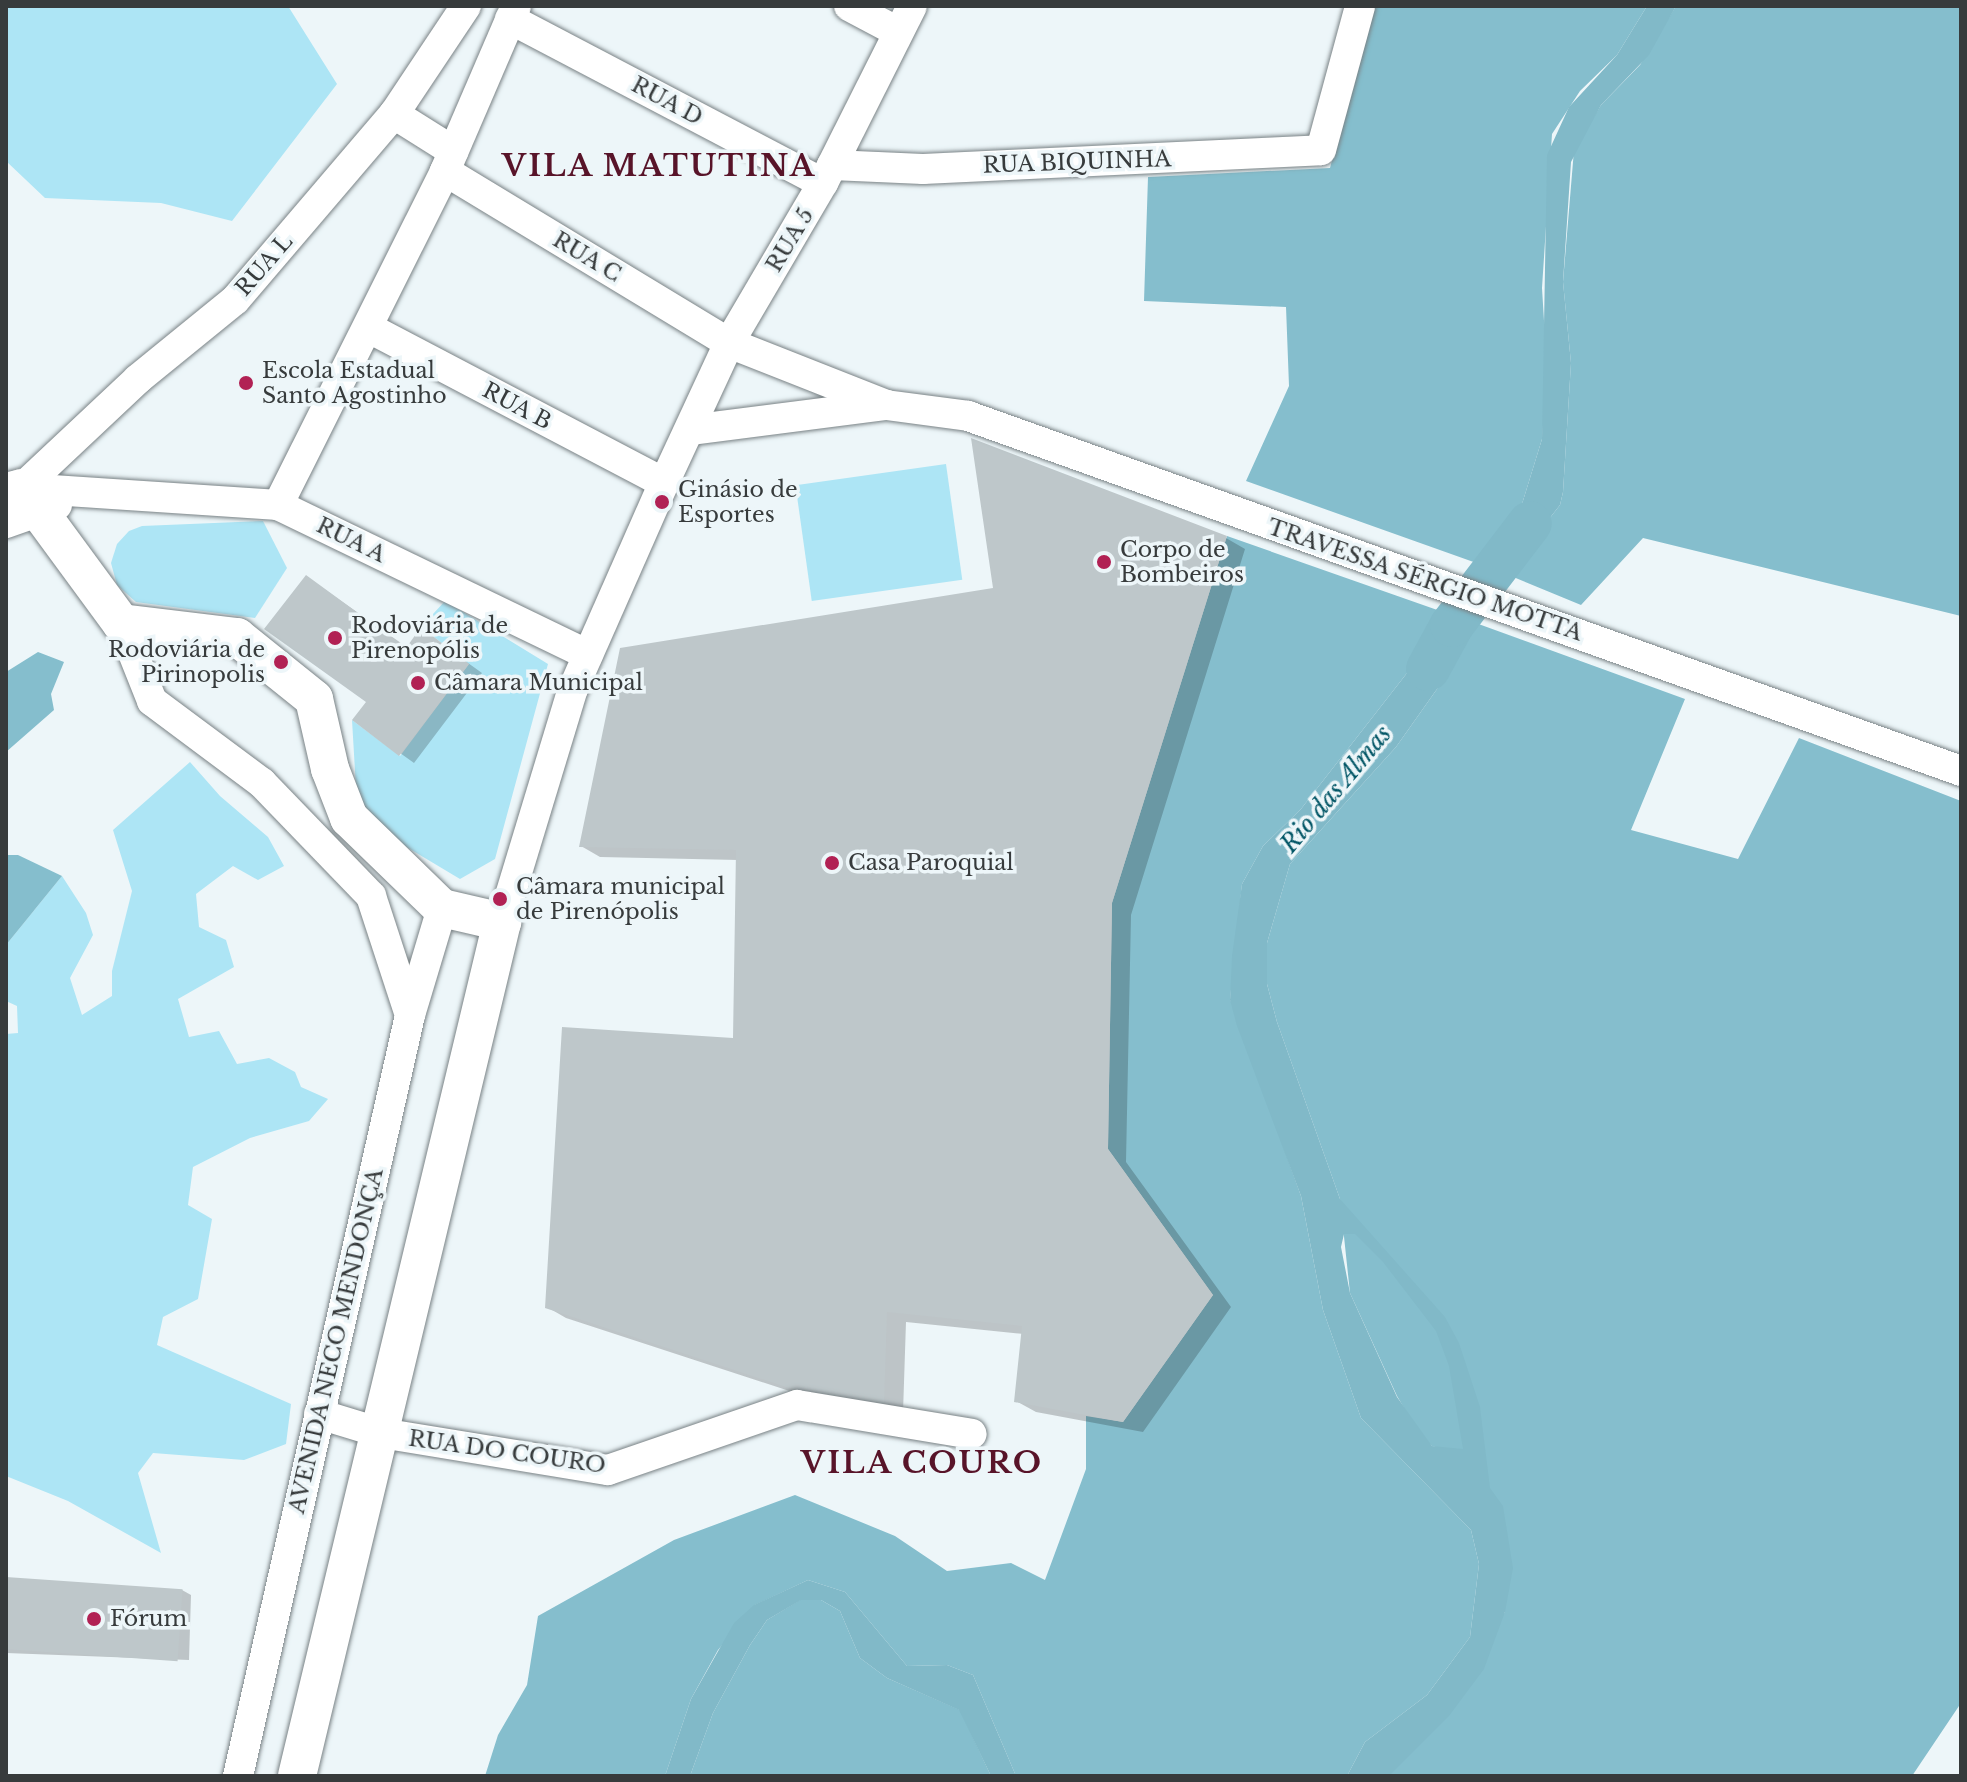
<!DOCTYPE html>
<html>
<head>
<meta charset="utf-8">
<style>
  body { margin:0 }
  #map { position:relative; width:1967px; height:1782px; overflow:hidden; background:#edf6f9; font-family:"Libre Baskerville",serif }
  div>[style] { position:absolute }
  .green>* { inset:0; background:#ade5f5; transform-origin:0 0 }
  .forest>* { inset:0; background:#85becd }
  .water>* { inset:0; background:#81b9c8 }
  .shadow>* { inset:0; background:#0003 }
  .river>* { height:44px; margin:-22px; padding:0 22px; transform-origin:22px; border-radius:22px; background:#81b9c8 }
  .building>* { inset:0; background:#bec7ca; transform-origin:0 0 }
  .roads { filter:drop-shadow(0 0 2px #798285) drop-shadow(0 0 2px #798285) }
  .minor>* { height:30px; margin:-15px; padding:0 15px; transform-origin:15px; border-radius:15px; background:#fff }
  .major>* { height:38px; margin:-19px; padding:0 19px; transform-origin:19px; border-radius:19px; background:#fff }
  .dots>* { width:22px; height:22px; translate:-50% -50%; box-sizing:border-box; border:4px solid #edf6f9; border-radius:50% }
  span { translate:-50% -50%; white-space:nowrap; text-align:center; line-height:1.15; -webkit-text-stroke:7px #edf6f9; paint-order:stroke }
  .street-label { font-size:22px; color:#373b3c }
  .poi-label { font-size:22px; color:#373b3c }
  .left { translate:0 -50%; text-align:left }
  .right { translate:-100% -50%; text-align:right }
  .water-label { font-size:24px; color:#025666; font-style:italic }
  .district-label { font-size:30px; color:#581429; font-weight:700; letter-spacing:2px }
  .frame { position:absolute; inset:0; border:8px solid #373b3c; pointer-events:none }
</style>
</head>
<body>
<div id="map">
  <div class="green">
    <i style="clip-path:polygon(6px 6px,288px 6px,337px 84px,232px 221px,161px 203px,45px 198px,6px 161px)"></i>
    <i style="left:946px;top:464px;width:117px;height:152px;rotate:82deg"></i>
    <i style="clip-path:polygon(263px 521px,287px 568px,255px 618px,136px 602px,117px 585px,111px 563px,117px 544px,129px 531px,142px 526px)"></i>
    <i style="clip-path:polygon(445px 601px,548px 664px,495px 859px,460px 879px,368px 824px,356px 788px,352px 720px,400px 756px,469px 664px,421px 627px)"></i>
    <i style="clip-path:polygon(190px 762px,220px 796px,268px 837px,284px 866px,258px 880px,233px 866px,196px 894px,199px 927px,226px 940px,234px 967px,178px 999px,189px 1037px,219px 1031px,237px 1064px,269px 1058px,295px 1072px,301px 1087px,328px 1099px,309px 1121px,250px 1138px,193px 1167px,188px 1205px,212px 1219px,198px 1299px,163px 1317px,157px 1345px,291px 1404px,286px 1444px,244px 1460px,153px 1453px,138px 1473px,161px 1553px,68px 1501px,6px 1476px,6px 1034px,18px 1033px,17px 1006px,6px 1001px,6px 945px,62px 876px,86px 913px,93px 935px,70px 978px,82px 1015px,112px 996px,112px 971px,132px 891px,113px 830px)"></i>
  </div>
  <div class="forest">
    <i style="clip-path:polygon(1372px 6px,1647px 6px,1617px 55px,1580px 91px,1552px 134px,1542px 288px,1547px 370px,1542px 439px,1522px 504px,1482px 565px,1246px 481px,1289px 386px,1286px 307px,1144px 301px,1148px 177px,1330px 168px)"></i>
    <i style="clip-path:polygon(1676px 6px,1961px 6px,1961px 616px,1643px 538px,1581px 605px,1506px 574px,1560px 505px,1563px 492px,1571px 363px,1563px 282px,1574px 150px,1601px 105px,1640px 65px)"></i>
    <i style="clip-path:polygon(1227px 536px,1443px 612px,1407px 673px,1301px 809px,1263px 846px,1242px 884px,1230px 999px,1301px 1196px,1323px 1310px,1361px 1418px,1471px 1530px,1479px 1564px,1470px 1637px,1427px 1695px,1365px 1742px,1347px 1776px,1016px 1776px,973px 1675px,947px 1665px,907px 1666px,845px 1592px,808px 1580px,755px 1605px,718px 1650px,691px 1699px,665px 1776px,485px 1776px,498px 1735px,527px 1685px,538px 1616px,674px 1540px,795px 1495px,895px 1536px,947px 1571px,1011px 1563px,1045px 1580px,1086px 1469px,1086px 1416px,1123px 1422px,1213px 1295px,1108px 1149px,1112px 903px)"></i>
    <i style="clip-path:polygon(1473px 622px,1685px 699px,1631px 830px,1738px 859px,1799px 738px,1961px 801px,1961px 1703px,1912px 1776px,1389px 1776px,1505px 1612px,1454px 1452px,1432px 1446px,1420px 1435px,1397px 1396px,1350px 1293px,1340px 1199px,1277px 1022px,1267px 984px,1267px 943px,1290px 864px,1396px 747px,1454px 665px)"></i>
    <i style="clip-path:polygon(38px 652px,64px 662px,51px 694px,54px 710px,6px 752px,6px 672px)"></i>
    <i style="clip-path:polygon(6px 855px,18px 855px,62px 876px,6px 945px)"></i>
    <i style="clip-path:polygon(800px 1600px,821px 1600px,840px 1611px,860px 1658px,887px 1678px,960px 1710px,991px 1776px,690px 1776px,713px 1713px,750px 1645px,767px 1620px)"></i>
  </div>
  <div class="water">
    <i style="clip-path:polygon(1647px 6px,1676px 6px,1649px 55px,1601px 105px,1571px 162px,1563px 282px,1571px 363px,1563px 492px,1560px 505px,1506px 574px,1482px 565px,1522px 504px,1542px 439px,1547px 155px,1569px 107px,1617px 55px)"></i>
    <i style="clip-path:polygon(evenodd,1443px 612px,1473px 622px,1454px 665px,1396px 747px,1290px 864px,1267px 943px,1267px 984px,1277px 1022px,1340px 1199px,1445px 1317px,1459px 1343px,1480px 1407px,1490px 1488px,1503px 1506px,1513px 1568px,1505px 1612px,1484px 1669px,1449px 1716px,1389px 1776px,1347px 1776px,1365px 1742px,1427px 1695px,1470px 1637px,1479px 1564px,1471px 1530px,1361px 1418px,1323px 1310px,1301px 1196px,1237px 1026px,1230px 1000px,1232px 956px,1242px 884px,1263px 846px,1301px 809px,1407px 673px,1443px 612px,1344px 1234px,1355px 1234px,1383px 1262px,1436px 1331px,1449px 1366px,1463px 1449px,1432px 1446px,1397px 1397px,1350px 1293px,1341px 1247px,1344px 1234px)"></i>
    <i style="clip-path:polygon(808px 1580px,845px 1592px,907px 1666px,947px 1665px,973px 1675px,1016px 1776px,991px 1776px,959px 1710px,887px 1678px,860px 1658px,840px 1611px,821px 1600px,801px 1600px,767px 1620px,750px 1645px,713px 1713px,690px 1776px,665px 1776px,691px 1699px,734px 1623px,754px 1605px)"></i>
  </div>
  <div class="shadow">
    <i style="clip-path:polygon(1226px 538px,1245px 549px,1131px 915px,1126px 1162px,1231px 1307px,1143px 1432px,1036px 1412px,1016px 1401px,1024px 1334px,906px 1322px,903px 1413px,832px 1405px,566px 1318px,547px 1307px,734px 1040px,738px 860px,600px 857px,581px 846px,996px 589px)"></i>
    <i style="clip-path:polygon(307px 577px,408px 648px,422px 630px,482px 673px,414px 763px,354px 720px,369px 701px)"></i>
    <i style="clip-path:polygon(6px 1579px,182px 1590px,191px 1595px,189px 1660px,6px 1653px)"></i>
  </div>
  <div class="river">
    <i style="left:1428px;top:669px;width:50px;rotate:-61.4deg"></i>
    <i style="left:1452px;top:625px;width:128px;rotate:-52.6deg"></i>
  </div>
  <div class="building">
    <i style="clip-path:polygon(971px 438px,1227px 536px,1112px 903px,1108px 1149px,1213px 1295px,1123px 1422px,1014px 1402px,1022px 1326px,887px 1312px,884px 1404px,811px 1395px,545px 1308px,562px 1027px,733px 1038px,736px 850px,579px 847px,620px 648px,993px 588px)"></i>
    <i style="clip-path:polygon(306px 575px,406px 648px,421px 627px,469px 664px,399px 756px,352px 720px,366px 702px,264px 629px)"></i>
    <i style="left:6px;top:1577px;width:177px;height:72px;rotate:4deg"></i>
  </div>
  <div class="roads">
    <div class="minor">
      <i style="left:849px;top:6px;width:55px;rotate:28deg"></i>
      <i style="left:510px;top:19px;width:353px;rotate:27.7deg"></i>
      <i style="left:394px;top:114px;width:70px;rotate:32.1deg"></i>
      <i style="left:832px;top:165px;width:91px;rotate:2.5deg"></i>
      <i style="left:923px;top:169px;width:398px;rotate:-2.7deg"></i>
      <i style="left:1321px;top:150px;width:149px;rotate:-74.8deg"></i>
      <i style="left:445px;top:171px;width:332px;rotate:31.2deg"></i>
      <i style="left:729px;top:343px;width:167px;rotate:21.5deg"></i>
      <i style="left:369px;top:328px;width:333px;rotate:27.7deg"></i>
      <i style="left:690px;top:430px;width:198px;rotate:-7.3deg"></i>
      <i style="left:886px;top:405px;width:83px;rotate:7.6deg"></i>
      <i style="left:968px;top:416px;width:1055px;rotate:19.67deg"></i>
      <i style="left:22px;top:488px;width:159px;rotate:-43.2deg"></i>
      <i style="left:138px;top:379px;width:125px;rotate:-39.2deg"></i>
      <i style="left:235px;top:300px;width:245px;rotate:-49.5deg"></i>
      <i style="left:394px;top:114px;width:130px;rotate:-56.3deg"></i>
      <i style="left:22px;top:488px;width:257px;rotate:3.8deg"></i>
      <i style="left:278px;top:505px;width:344px;rotate:25.8deg"></i>
      <i style="left:278px;top:505px;width:373px;rotate:-63.4deg"></i>
      <i style="left:445px;top:171px;width:180px;rotate:-66.7deg"></i>
      <i style="left:6px;top:523px;width:54px;rotate:-19.4deg"></i>
      <i style="left:121px;top:623px;width:84px;rotate:68.3deg"></i>
      <i style="left:152px;top:701px;width:137px;rotate:36.7deg"></i>
      <i style="left:262px;top:783px;width:157px;rotate:46deg"></i>
      <i style="left:371px;top:896px;width:125px;rotate:71.9deg"></i>
      <i style="left:502px;top:922px;width:244px;rotate:-73.1deg"></i>
      <i style="left:573px;top:689px;width:225px;rotate:-66.2deg"></i>
      <i style="left:664px;top:483px;width:154px;rotate:-65.1deg"></i>
      <i style="left:729px;top:343px;width:186px;rotate:-59.6deg"></i>
      <i style="left:823px;top:183px;width:198px;rotate:-63.3deg"></i>
      <i style="left:319px;top:1414px;width:65px;rotate:17deg"></i>
      <i style="left:381px;top:1433px;width:230px;rotate:9.3deg"></i>
      <i style="left:608px;top:1470px;width:200px;rotate:-19deg"></i>
      <i style="left:797px;top:1405px;width:177px;rotate:9.4deg"></i>
      <i style="left:238px;top:1776px;width:780px;rotate:-77.26deg"></i>
      <i style="left:410px;top:1015px;width:112px;rotate:-73.3deg"></i>
    </div>
    <div class="major">
      <i style="left:6px;top:492px;width:16px;rotate:-14deg"></i>
      <i style="left:22px;top:488px;width:167px;rotate:53.7deg"></i>
      <i style="left:121px;top:623px;width:117px;rotate:6.9deg"></i>
      <i style="left:237px;top:637px;width:99px;rotate:38.8deg"></i>
      <i style="left:314px;top:699px;width:72px;rotate:77.1deg"></i>
      <i style="left:330px;top:769px;width:53px;rotate:68.8deg"></i>
      <i style="left:349px;top:818px;width:129px;rotate:44.1deg"></i>
      <i style="left:442px;top:908px;width:62px;rotate:13.1deg"></i>
      <i style="left:502px;top:922px;width:878px;rotate:103.5deg"></i>
    </div>
  </div>
  <div class="dots">
    <i style="left:246px;top:383px;background:#b12154"></i>
    <i style="left:662px;top:502px;background:#b12154"></i>
    <i style="left:1104px;top:562px;background:#b12154"></i>
    <i style="left:335px;top:638px;background:#b12154"></i>
    <i style="left:281px;top:662px;background:#b12154"></i>
    <i style="left:418px;top:683px;background:#b12154"></i>
    <i style="left:832px;top:863px;background:#b12154"></i>
    <i style="left:500px;top:899px;background:#b12154"></i>
    <i style="left:94px;top:1619px;background:#b12154"></i>
  </div>
  <div class="street-label">
    <span style="left:667px;top:101px;rotate:28deg">RUA D</span>
    <span style="left:1077px;top:162px;rotate:-2deg">RUA BIQUINHA</span>
    <span style="left:790px;top:240px;rotate:-59deg">RUA 5</span>
    <span style="left:587px;top:257px;rotate:31deg">RUA C</span>
    <span style="left:264px;top:265px;rotate:-49deg">RUA L</span>
    <span style="left:517px;top:406px;rotate:28deg">RUA B</span>
    <span style="left:351px;top:540px;rotate:26deg">RUA A</span>
    <span style="left:1425px;top:580px;rotate:19deg">TRAVESSA SÉRGIO MOTTA</span>
    <span style="left:336px;top:1341px;rotate:-77deg">AVENIDA NECO MENDONÇA</span>
    <span style="left:507px;top:1452px;rotate:8deg">RUA DO COURO</span>
  </div>
  <div class="poi-label">
    <span class="left" style="left:262px;top:383px">Escola Estadual<br>Santo Agostinho</span>
    <span class="left" style="left:678px;top:502px">Ginásio de<br>Esportes</span>
    <span class="left" style="left:1120px;top:562px">Corpo de<br>Bombeiros</span>
    <span class="left" style="left:351px;top:638px">Rodoviária de<br>Pirenopólis</span>
    <span class="right" style="left:265px;top:662px">Rodoviária de<br>Pirinopolis</span>
    <span class="left" style="left:434px;top:683px">Câmara Municipal</span>
    <span class="left" style="left:848px;top:863px">Casa Paroquial</span>
    <span class="left" style="left:516px;top:899px">Câmara municipal<br>de Pirenópolis</span>
    <span class="left" style="left:110px;top:1619px">Fórum</span>
  </div>
  <div class="water-label">
    <span style="left:1336px;top:789px;rotate:-50deg">Rio das Almas</span>
  </div>
  <div class="district-label">
    <span style="left:659px;top:166px">VILA MATUTINA</span>
    <span style="left:922px;top:1463px">VILA COURO</span>
  </div>
  <div class="frame"></div>
</div>
</body>
</html>
